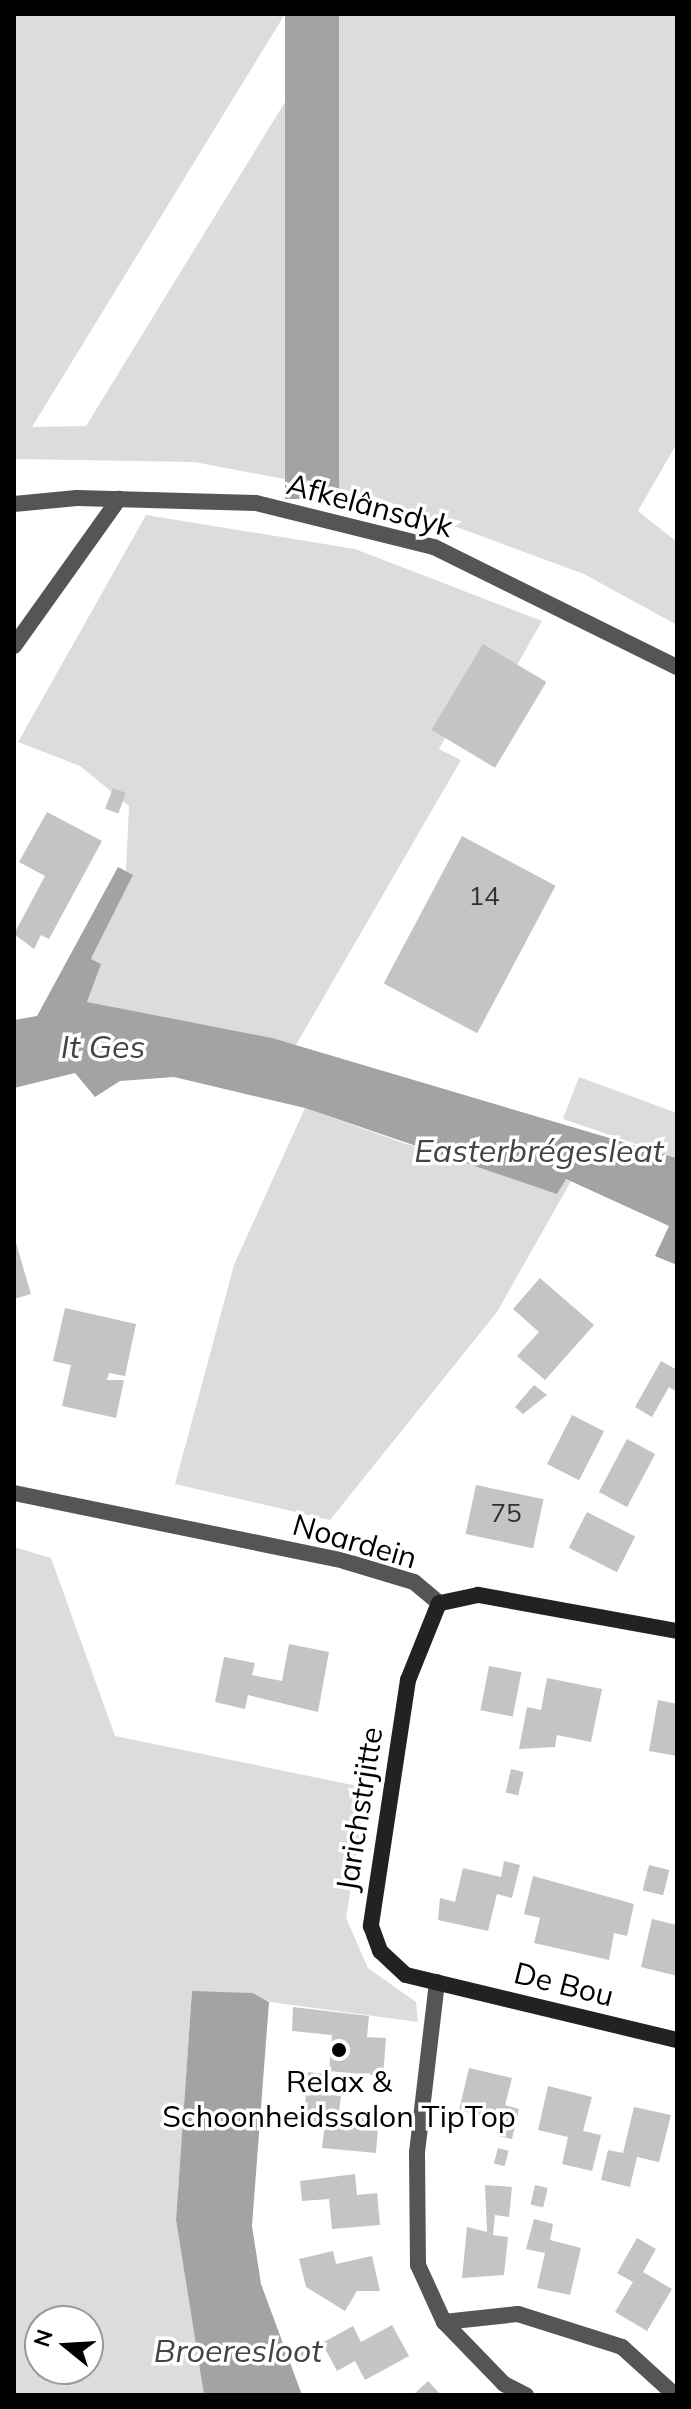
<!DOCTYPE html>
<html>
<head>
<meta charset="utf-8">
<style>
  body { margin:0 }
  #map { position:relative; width:691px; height:2409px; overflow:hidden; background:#fff; font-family:Mulish,sans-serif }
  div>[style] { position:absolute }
  .green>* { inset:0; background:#dcdcdc }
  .water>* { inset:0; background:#a3a3a3; transform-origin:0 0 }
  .building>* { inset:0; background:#c4c4c4; transform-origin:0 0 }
  .street>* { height:16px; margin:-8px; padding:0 8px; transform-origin:8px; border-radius:8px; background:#555 }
  .secondary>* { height:16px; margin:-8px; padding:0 8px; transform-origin:8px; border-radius:8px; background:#222 }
  .dots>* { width:22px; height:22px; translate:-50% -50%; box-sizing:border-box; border:4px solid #fff; border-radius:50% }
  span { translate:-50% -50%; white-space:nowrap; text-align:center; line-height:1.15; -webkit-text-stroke:7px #fff; paint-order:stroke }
  .number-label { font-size:26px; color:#313131 }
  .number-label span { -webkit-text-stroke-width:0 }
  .street-label { font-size:30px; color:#000 }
  .poi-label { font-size:30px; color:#000 }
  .water-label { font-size:32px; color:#444; font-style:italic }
  .frame { position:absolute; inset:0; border:16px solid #000; pointer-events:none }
  .north { position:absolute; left:24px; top:2305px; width:80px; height:80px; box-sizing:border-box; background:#fff; border:2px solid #999; border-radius:50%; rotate:288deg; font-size:22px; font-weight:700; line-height:32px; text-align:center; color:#000 }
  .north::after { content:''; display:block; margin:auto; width:28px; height:36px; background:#000; clip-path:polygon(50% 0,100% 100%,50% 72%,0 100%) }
</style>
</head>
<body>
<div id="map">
  <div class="green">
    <i style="clip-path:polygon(14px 14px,285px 14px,32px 427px,86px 426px,339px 14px,677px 14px,677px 443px,638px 511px,677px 542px,677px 625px,584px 574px,370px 495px,194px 462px,14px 459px)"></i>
    <i style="clip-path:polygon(146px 515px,355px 549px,542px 621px,513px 672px,488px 660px,439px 749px,461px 760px,296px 1045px,87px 1002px,100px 964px,91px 960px,133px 875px,126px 871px,129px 806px,80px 766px,18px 742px)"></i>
    <i style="clip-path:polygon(579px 1077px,677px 1113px,677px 1158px,563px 1119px)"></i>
    <i style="clip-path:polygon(305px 1108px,406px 1144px,571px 1181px,497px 1312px,330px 1520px,175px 1484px,234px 1265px)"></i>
    <i style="clip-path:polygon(evenodd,14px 1547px,51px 1558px,115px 1736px,367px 1788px,346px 1918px,368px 1968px,416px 2002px,418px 2022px,270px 2002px,253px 1993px,192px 1992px,176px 2220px,204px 2395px,14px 2395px,14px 1547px,40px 2321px,88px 2321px,88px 2369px,40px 2369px,40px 2321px)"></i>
  </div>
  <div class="water">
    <i style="left:285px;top:14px;width:54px;height:485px"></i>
    <i style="clip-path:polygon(118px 867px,133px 875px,91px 959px,101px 964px,87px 1002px,272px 1038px,677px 1158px,677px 1265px,655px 1256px,669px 1226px,566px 1179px,557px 1194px,305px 1108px,174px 1077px,120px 1081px,95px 1097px,75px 1073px,14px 1088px,14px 1020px,37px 1016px)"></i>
    <i style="clip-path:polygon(192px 1991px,253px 1993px,269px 2002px,252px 2226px,261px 2284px,302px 2395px,204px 2395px,176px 2220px)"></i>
  </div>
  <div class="building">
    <i style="left:483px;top:644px;width:74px;height:100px;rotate:31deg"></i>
    <i style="left:113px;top:788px;width:14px;height:22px;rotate:21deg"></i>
    <i style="clip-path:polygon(47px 812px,102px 841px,49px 939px,41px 935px,34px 949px,14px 934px,45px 876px,19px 862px)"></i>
    <i style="left:462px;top:836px;width:106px;height:167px;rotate:28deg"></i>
    <i style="clip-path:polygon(14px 1236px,31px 1294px,14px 1299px)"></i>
    <i style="clip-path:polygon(540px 1278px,594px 1325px,545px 1380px,517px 1356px,539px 1332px,513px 1309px)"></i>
    <i style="clip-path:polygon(65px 1308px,136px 1324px,125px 1376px,109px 1373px,107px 1380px,124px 1380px,116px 1418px,62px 1406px,71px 1365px,53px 1361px)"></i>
    <i style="clip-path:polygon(661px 1361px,677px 1370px,677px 1392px,669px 1387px,652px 1417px,635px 1407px)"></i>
    <i style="clip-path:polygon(534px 1385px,547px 1395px,523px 1414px,515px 1407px)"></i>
    <i style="left:572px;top:1415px;width:36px;height:55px;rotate:27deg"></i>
    <i style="left:627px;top:1439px;width:32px;height:60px;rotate:28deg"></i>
    <i style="left:476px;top:1485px;width:69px;height:50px;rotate:12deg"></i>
    <i style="left:587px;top:1512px;width:54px;height:40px;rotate:27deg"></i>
    <i style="clip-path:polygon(289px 1644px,329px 1652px,318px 1712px,248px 1695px,245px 1709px,215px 1702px,224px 1657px,255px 1663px,252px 1675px,282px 1681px)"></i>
    <i style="left:489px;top:1666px;width:33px;height:45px;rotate:11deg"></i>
    <i style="clip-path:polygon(547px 1678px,602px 1689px,591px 1742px,557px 1735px,555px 1747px,519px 1749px,527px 1707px,541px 1710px)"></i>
    <i style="clip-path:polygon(658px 1700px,677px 1704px,677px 1756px,649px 1751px)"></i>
    <i style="left:511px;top:1769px;width:13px;height:24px;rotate:13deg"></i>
    <i style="clip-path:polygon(504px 1861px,520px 1865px,512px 1898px,497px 1894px,488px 1931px,438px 1920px,440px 1898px,455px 1902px,463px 1868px,501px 1877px)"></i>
    <i style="left:649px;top:1865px;width:21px;height:26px;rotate:14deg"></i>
    <i style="clip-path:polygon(533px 1876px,634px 1904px,627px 1936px,614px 1933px,609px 1960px,534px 1943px,540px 1918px,524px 1914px)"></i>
    <i style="clip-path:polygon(652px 1919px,677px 1925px,677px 1976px,641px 1967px)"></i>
    <i style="clip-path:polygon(293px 2007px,369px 2016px,367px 2037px,386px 2038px,383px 2076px,329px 2071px,332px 2035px,292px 2031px)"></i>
    <i style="clip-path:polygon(469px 2068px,512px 2078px,505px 2105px,519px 2109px,512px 2139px,497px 2136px,500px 2121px,459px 2110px)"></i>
    <i style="left:308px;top:2072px;width:16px;height:12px;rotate:7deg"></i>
    <i style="clip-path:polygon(548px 2086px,592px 2097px,583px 2131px,601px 2135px,592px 2171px,562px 2164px,568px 2137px,538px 2130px)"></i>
    <i style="clip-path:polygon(306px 2093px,341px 2096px,339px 2112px,379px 2115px,376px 2153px,322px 2148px,325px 2123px,304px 2121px)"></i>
    <i style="clip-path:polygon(634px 2107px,671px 2115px,659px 2162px,637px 2157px,630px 2187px,601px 2180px,608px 2150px,623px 2153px)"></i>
    <i style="left:498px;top:2148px;width:11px;height:16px;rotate:15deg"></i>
    <i style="clip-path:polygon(355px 2174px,357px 2195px,377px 2193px,380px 2225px,332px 2229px,329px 2199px,302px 2201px,300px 2181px)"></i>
    <i style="clip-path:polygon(485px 2185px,512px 2187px,509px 2217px,495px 2215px,493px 2235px,508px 2237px,504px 2275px,462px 2278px,467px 2227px,487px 2232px)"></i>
    <i style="left:535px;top:2185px;width:13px;height:20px;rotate:13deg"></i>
    <i style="clip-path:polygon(534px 2219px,553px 2224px,550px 2240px,581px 2248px,570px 2295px,537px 2288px,545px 2253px,526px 2249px)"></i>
    <i style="clip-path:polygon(637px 2238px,656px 2249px,643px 2272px,672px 2289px,647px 2331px,615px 2312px,633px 2282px,617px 2273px)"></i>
    <i style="clip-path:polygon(333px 2251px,336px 2264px,372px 2256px,380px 2291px,357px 2291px,345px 2311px,306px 2287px,299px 2259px)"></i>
    <i style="clip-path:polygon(392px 2325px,409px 2356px,365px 2380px,355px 2361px,337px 2371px,322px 2343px,353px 2326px,361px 2342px)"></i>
    <i style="left:314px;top:2343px;width:13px;height:18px;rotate:61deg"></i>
    <i style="clip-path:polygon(428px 2381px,441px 2395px,413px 2395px)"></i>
  </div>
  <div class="street">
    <i style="left:14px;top:504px;width:63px;rotate:-5.4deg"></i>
    <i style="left:77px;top:498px;width:179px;rotate:1.6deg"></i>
    <i style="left:256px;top:503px;width:183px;rotate:13.9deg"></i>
    <i style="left:434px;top:547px;width:271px;rotate:26.3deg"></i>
    <i style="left:14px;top:646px;width:181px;rotate:-54.5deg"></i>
    <i style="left:14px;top:1493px;width:337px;rotate:11.6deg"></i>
    <i style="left:344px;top:1561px;width:73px;rotate:16.7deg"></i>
    <i style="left:414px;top:1582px;width:33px;rotate:40deg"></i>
    <i style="left:437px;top:1982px;width:171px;rotate:96.7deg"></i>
    <i style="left:417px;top:2152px;width:113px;rotate:89.5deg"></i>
    <i style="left:418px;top:2265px;width:63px;rotate:65.5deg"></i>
    <i style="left:444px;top:2322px;width:86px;rotate:45.9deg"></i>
    <i style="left:504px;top:2384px;width:25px;rotate:27deg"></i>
    <i style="left:444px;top:2322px;width:74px;rotate:-6.2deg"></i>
    <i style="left:518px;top:2314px;width:109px;rotate:17.6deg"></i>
    <i style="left:622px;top:2347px;width:72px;rotate:42.2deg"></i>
  </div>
  <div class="secondary">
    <i style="left:677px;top:1631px;width:202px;rotate:-169.7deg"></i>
    <i style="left:478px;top:1595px;width:40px;rotate:168deg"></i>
    <i style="left:439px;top:1603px;width:83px;rotate:111.9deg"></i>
    <i style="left:408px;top:1680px;width:249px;rotate:98.6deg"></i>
    <i style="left:371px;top:1926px;width:27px;rotate:70deg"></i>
    <i style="left:380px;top:1951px;width:35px;rotate:43deg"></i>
    <i style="left:406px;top:1975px;width:279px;rotate:13.5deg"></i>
  </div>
  <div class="dots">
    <i style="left:339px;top:2050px;background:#000"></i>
  </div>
  <div class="number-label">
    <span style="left:484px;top:896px">14</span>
    <span style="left:506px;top:1513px">75</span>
  </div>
  <div class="street-label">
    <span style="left:370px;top:505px;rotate:15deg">Afkelânsdyk</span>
    <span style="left:355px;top:1541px;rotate:16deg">Noardein</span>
    <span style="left:359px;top:1809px;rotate:-81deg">Jarichstrjitte</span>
    <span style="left:564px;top:1984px;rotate:14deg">De Bou</span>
  </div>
  <div class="poi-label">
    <span style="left:339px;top:2098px">Relax &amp;<br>Schoonheidssalon TipTop</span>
  </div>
  <div class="water-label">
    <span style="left:103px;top:1046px">It Ges</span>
    <span style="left:539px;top:1150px">Easterbrégesleat</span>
    <span style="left:238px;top:2350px">Broeresloot</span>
  </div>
  <div class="frame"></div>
  <div class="north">N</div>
</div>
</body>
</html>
